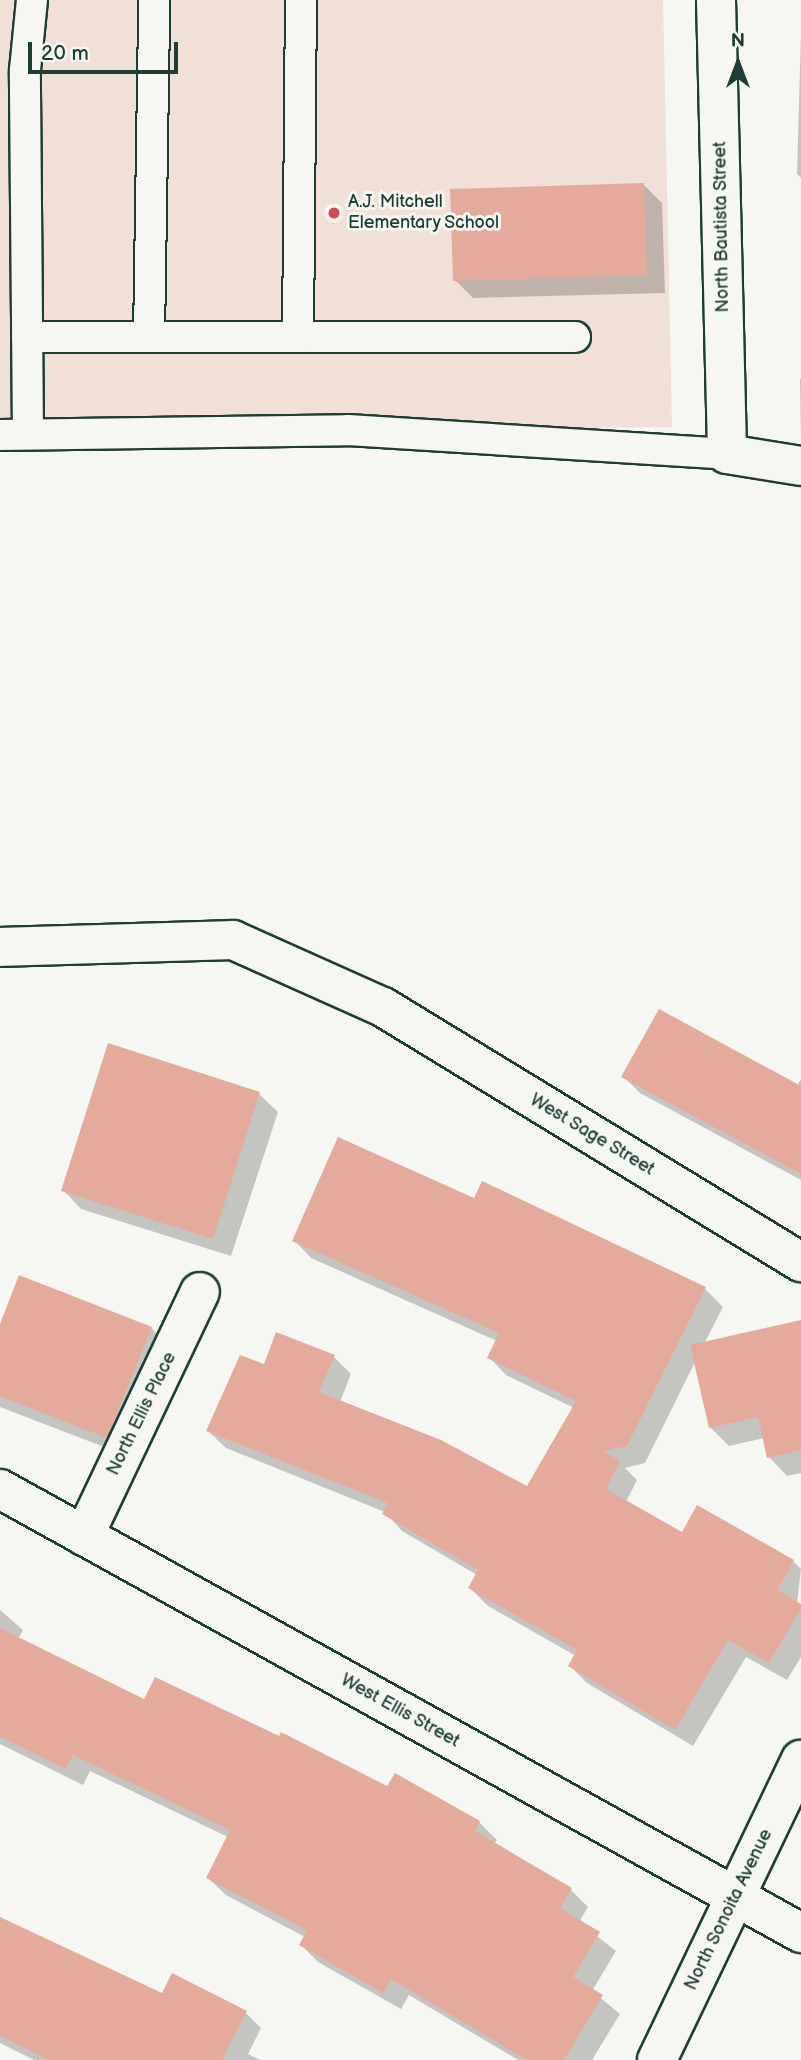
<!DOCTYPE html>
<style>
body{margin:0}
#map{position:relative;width:801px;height:2060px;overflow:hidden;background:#f6f6f2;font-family:"Balsamiq Sans",sans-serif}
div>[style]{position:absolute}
.built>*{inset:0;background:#f1e0d8}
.shadow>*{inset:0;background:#0003}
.building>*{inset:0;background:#e4ab9d}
.roads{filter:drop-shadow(2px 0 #1f3d34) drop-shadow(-2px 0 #1f3d34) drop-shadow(0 2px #1f3d34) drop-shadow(0 -2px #1f3d34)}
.service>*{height:30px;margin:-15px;padding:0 15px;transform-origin:15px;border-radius:15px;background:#f6f6f2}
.minor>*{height:38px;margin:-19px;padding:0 19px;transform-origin:19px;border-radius:19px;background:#f6f6f2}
.dots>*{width:19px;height:19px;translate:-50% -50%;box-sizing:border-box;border:4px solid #f6f6f2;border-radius:50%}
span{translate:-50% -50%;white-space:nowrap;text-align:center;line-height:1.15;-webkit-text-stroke:6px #f6f6f2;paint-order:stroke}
.poi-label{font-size:18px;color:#1f3d34}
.left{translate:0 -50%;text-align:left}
.street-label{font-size:18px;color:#1f3d34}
.north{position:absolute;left:703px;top:28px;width:70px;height:70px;-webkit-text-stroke:5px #f6f6f2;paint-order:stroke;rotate:0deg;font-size:19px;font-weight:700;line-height:28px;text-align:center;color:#1f3d34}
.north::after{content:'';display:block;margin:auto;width:24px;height:32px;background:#1f3d34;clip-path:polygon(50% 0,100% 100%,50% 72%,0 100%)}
.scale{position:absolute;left:28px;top:42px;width:150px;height:32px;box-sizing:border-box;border:4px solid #1f3d34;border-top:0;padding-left:9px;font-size:21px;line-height:24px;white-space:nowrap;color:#1f3d34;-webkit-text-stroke:5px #f6f6f2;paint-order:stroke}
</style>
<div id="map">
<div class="built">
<div style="clip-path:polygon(0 0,663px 0,672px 427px,0 434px)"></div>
</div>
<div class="shadow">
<div style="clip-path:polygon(801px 33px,801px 178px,797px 174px)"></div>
<div style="clip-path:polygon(644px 185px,662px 203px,665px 293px,473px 298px,455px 280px)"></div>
<div style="clip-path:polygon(800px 379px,801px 379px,801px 440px)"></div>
<div style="clip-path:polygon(624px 1077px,797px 1086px,801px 1079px,801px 1180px,640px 1093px)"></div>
<div style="clip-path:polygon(259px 1094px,278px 1112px,231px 1256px,81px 1209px,63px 1190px)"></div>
<div style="clip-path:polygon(475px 1200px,705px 1289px,723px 1307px,704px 1344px,801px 1322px,801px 1473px,787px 1476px,769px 1457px,764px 1438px,729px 1446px,710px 1427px,695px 1362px,645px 1463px,625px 1468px,637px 1480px,626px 1502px,683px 1534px,793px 1561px,801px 1569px,797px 1603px,801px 1606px,801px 1657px,787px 1680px,746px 1657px,693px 1746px,587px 1683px,570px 1666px,576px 1656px,488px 1606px,470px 1588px,477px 1575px,402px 1531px,385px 1512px,226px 1448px,208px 1431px,265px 1367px,334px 1357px,351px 1374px,340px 1402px,527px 1489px,574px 1408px,506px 1375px,489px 1357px,497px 1341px,311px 1258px,294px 1240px)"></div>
<div style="clip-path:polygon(0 1328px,151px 1328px,170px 1347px,125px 1455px,0 1407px)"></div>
<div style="clip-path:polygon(0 1610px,23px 1630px,18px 1639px,145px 1701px,479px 1822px,497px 1840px,494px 1844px,571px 1890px,588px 1907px,579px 1922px,616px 1951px,592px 1991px,620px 2014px,592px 2060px,518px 2060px,409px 1995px,401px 2009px,318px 1962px,301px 1945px,305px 1937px,226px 1895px,208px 1878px,228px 1837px,90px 1771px,83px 1785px,0 1744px)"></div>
<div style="clip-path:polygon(0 1919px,163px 1995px,246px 2013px,261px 2028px,248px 2054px,260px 2060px,34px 2060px,0 2043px)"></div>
</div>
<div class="building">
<div style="clip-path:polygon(644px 183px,647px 275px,453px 281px,450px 189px)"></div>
<div style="clip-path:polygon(659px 1009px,801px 1086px,801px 1174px,621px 1077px)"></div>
<div style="clip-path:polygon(108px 1043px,260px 1092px,213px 1239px,61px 1191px)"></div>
<div style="clip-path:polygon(338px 1137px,474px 1198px,482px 1181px,706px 1287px,627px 1446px,604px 1451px,620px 1461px,606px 1489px,682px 1532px,697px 1505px,794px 1560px,777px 1590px,801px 1604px,801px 1609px,769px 1663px,728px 1640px,675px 1730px,568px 1666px,577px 1650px,468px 1588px,478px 1570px,382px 1514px,388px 1503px,206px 1431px,240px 1355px,264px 1364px,276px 1332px,335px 1355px,319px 1392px,441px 1440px,527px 1486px,576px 1401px,487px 1358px,499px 1333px,292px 1241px)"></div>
<div style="clip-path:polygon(19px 1275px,152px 1327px,107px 1438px,0 1396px,0 1324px)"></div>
<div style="clip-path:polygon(801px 1320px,801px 1450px,767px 1458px,758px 1417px,709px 1428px,690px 1345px)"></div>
<div style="clip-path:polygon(0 1628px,144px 1699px,155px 1677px,279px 1736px,281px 1732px,387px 1786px,395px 1773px,480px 1821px,475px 1831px,572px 1888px,560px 1908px,600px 1932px,573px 1977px,603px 1995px,564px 2060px,527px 2060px,391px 1979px,383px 1993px,299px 1945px,307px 1930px,206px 1878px,230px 1830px,73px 1755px,66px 1769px,0 1737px)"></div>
<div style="clip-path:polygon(0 1917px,162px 1993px,172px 1973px,247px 2011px,222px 2060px,50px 2060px,0 2036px)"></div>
</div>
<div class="roads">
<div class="service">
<div style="left:27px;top:337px;width:548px"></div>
<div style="left:149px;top:337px;width:337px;rotate:-89.1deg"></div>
<div style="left:298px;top:337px;width:337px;rotate:-89.5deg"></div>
<div style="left:28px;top:434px;width:364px;rotate:-90.5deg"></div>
<div style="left:25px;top:70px;width:70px;rotate:-84.3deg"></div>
<div style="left:0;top:435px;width:348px;rotate:-0.8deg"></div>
<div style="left:348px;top:430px;width:380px;rotate:3.6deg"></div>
</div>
<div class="minor">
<div style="left:716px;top:0;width:454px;rotate:88.6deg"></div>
<div style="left:727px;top:454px;width:75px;rotate:9.2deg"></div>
<div style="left:0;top:947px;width:233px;rotate:-1.7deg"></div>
<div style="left:233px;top:940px;width:164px;rotate:24.1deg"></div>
<div style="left:383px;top:1007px;width:490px;rotate:31.4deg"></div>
<div style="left:0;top:1489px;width:916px;rotate:29deg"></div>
<div style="left:84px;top:1536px;width:270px;rotate:-64.6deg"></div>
<div style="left:657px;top:2060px;width:333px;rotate:-64.4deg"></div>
</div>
</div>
<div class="dots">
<div style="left:334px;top:213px;background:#d1495b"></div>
</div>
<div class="poi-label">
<span class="left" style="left:348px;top:213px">A.J. Mitchell<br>Elementary School</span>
</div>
<div class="street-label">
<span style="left:722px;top:227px;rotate:-91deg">North Bautista Street</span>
<span style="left:592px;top:1135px;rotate:31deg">West Sage Street</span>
<span style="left:142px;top:1414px;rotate:-64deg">North Ellis Place</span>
<span style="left:400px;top:1711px;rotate:29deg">West Ellis Street</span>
<span style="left:729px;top:1910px;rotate:-64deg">North Sonoita Avenue</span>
</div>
<div class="north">N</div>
<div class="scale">20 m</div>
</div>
